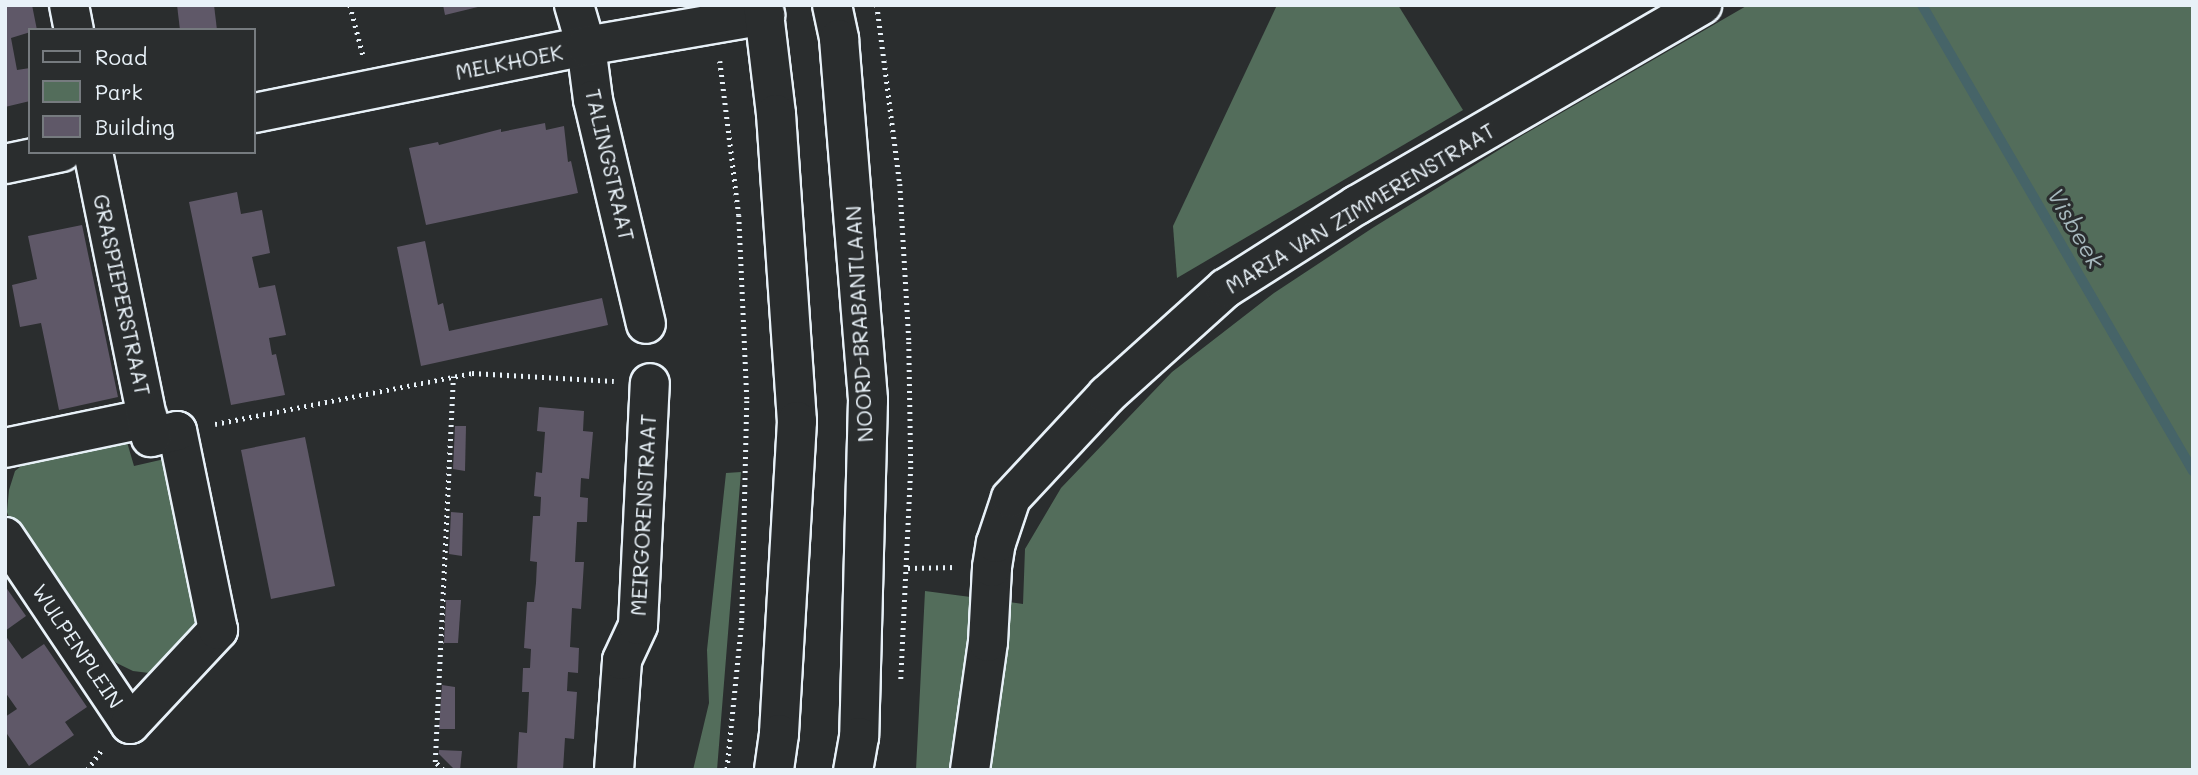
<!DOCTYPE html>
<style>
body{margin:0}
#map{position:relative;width:2198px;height:775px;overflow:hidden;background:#2a2d2e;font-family:Mali,sans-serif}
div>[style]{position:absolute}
.green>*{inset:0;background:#536d5b}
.stream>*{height:10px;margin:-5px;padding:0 5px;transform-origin:5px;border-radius:5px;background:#466468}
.building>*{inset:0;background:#5f5868}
.path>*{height:4.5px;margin-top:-2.25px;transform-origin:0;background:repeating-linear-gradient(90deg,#e8f1f8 0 2px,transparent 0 7px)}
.roads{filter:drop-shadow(2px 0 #e8f1f8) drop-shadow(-2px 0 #e8f1f8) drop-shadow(0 2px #e8f1f8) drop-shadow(0 -2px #e8f1f8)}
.minor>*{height:38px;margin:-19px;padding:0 19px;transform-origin:19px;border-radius:19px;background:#2a2d2e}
.major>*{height:38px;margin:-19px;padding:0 19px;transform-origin:19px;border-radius:19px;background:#2a2d2e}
span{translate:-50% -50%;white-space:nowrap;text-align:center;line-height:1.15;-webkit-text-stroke:6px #2a2d2e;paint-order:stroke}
.street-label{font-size:21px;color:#e8f1f8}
.water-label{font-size:23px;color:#a7b9be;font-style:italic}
.frame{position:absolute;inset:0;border:7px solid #e8f1f8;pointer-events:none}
.legend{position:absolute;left:28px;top:28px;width:228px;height:126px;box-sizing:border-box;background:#2a2d2e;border:2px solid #767b7f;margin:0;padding:9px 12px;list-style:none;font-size:21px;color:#e8f1f8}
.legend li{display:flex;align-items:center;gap:14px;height:35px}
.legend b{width:35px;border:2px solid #767b7f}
</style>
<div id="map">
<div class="green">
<div style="clip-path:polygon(1277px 5px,1398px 5px,1463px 110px,1177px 278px,1173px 226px)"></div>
<div style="clip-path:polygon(1748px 5px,2193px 5px,2193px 770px,916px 770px,925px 591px,1023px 604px,1025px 549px,1061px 488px,1172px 372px,1274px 293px,1374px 227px,1523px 135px)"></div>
<div style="clip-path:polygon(127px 442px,134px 466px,169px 458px,201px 620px,165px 668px,149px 673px,133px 671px,98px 654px,13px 529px,7px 512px,9px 490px,15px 471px,25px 463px)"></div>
<div style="clip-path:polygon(741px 472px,717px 770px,693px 770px,709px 703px,707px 650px,726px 473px)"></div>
</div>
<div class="stream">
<div style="left:1922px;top:5px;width:539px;rotate:59.82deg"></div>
</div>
<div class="building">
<div style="clip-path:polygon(5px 5px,32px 5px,37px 30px,11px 38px,17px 70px,30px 68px,30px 101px,5px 107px)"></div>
<div style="clip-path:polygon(177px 5px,214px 5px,217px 30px,180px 30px)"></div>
<div style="clip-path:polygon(443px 5px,482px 5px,482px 6px,445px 15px)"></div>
<div style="clip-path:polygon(545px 123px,546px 130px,564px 126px,568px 162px,571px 161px,578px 193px,426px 225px,409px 148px,438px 142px,439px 145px,501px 129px,501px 132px)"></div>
<div style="clip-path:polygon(237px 192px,241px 214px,262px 210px,270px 253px,252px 257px,259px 288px,275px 285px,286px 335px,269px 338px,272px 355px,276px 354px,285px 395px,231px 405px,189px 202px)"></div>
<div style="clip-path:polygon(82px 225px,118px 397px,59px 410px,41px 323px,20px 327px,12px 285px,37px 279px,28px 236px)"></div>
<div style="clip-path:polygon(425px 241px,438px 305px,443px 303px,449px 331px,602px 298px,608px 325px,421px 366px,397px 247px)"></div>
<div style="clip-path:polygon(539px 407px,584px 411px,583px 431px,593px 432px,589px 479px,581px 478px,580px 497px,588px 498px,587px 522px,577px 522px,575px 562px,584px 562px,581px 609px,572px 608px,570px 647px,579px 648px,578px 673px,568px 672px,567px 691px,577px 692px,574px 739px,565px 738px,563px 770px,517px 770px,519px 732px,527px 733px,529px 692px,522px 692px,523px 668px,530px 668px,531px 649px,524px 648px,527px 602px,534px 602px,536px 583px,537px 562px,530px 561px,533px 516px,540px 516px,541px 497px,534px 496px,536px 472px,542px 473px,545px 432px,537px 431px)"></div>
<div style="clip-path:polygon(455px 426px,466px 426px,465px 471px,453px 469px)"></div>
<div style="clip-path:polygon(305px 437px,335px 586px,271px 599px,241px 450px)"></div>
<div style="clip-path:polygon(451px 512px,463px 513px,462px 556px,449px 554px)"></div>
<div style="clip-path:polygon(5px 586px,26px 616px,5px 631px)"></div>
<div style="clip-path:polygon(446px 600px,461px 600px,458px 643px,444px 643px)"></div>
<div style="clip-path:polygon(5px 635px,22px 659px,44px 644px,87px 707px,65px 722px,74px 735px,29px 766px,5px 731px,5px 717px,17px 709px,5px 692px)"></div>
<div style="clip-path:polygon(442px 685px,455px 687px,455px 729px,439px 729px)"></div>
<div style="clip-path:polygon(439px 750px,462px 751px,460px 770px,455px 770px,439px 754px)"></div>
</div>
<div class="path">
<div style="left:350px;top:5px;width:52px;rotate:75.4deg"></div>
<div style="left:877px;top:5px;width:180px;rotate:82.7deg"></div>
<div style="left:900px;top:184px;width:158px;rotate:86.7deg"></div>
<div style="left:909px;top:342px;width:125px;rotate:89.1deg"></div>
<div style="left:911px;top:467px;width:214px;rotate:92.7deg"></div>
<div style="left:720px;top:61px;width:155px;rotate:83deg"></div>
<div style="left:739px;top:215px;width:186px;rotate:87.5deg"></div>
<div style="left:747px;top:401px;width:220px;rotate:91.3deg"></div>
<div style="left:742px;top:621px;width:150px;rotate:95.7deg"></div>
<div style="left:215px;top:424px;width:262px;rotate:-11.2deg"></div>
<div style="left:472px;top:373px;width:142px;rotate:3.2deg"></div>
<div style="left:908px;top:568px;width:48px;rotate:-1.2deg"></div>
<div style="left:87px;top:770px;width:27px;rotate:-54deg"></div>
<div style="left:443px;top:770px;width:11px;rotate:-135deg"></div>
<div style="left:435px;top:762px;width:386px;rotate:-87.3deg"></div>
</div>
<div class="roads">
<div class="minor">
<div style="left:69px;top:5px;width:25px;rotate:79deg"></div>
<div style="left:574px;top:5px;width:43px;rotate:73.7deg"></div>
<div style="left:586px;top:46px;width:54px;rotate:82.6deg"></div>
<div style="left:593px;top:100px;width:230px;rotate:76.7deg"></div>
<div style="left:254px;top:113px;width:339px;rotate:-11.4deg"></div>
<div style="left:586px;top:46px;width:182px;rotate:-9.8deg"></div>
<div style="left:5px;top:164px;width:58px;rotate:-11.9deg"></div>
<div style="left:5px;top:448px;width:146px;rotate:-11.8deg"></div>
<div style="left:5px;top:537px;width:225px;rotate:56.2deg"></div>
<div style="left:130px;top:724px;width:129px;rotate:-46.9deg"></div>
<div style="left:218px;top:630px;width:203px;rotate:-101.6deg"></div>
<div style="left:177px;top:431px;width:27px;rotate:167deg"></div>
<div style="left:151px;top:437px;width:291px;rotate:-101.5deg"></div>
<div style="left:614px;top:770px;width:110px;rotate:-85.8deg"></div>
<div style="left:622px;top:660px;width:38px;rotate:-65deg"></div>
<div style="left:638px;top:625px;width:242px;rotate:-87.2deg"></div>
<div style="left:970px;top:770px;width:129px;rotate:-82deg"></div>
<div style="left:988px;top:642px;width:75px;rotate:-86.9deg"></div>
<div style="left:992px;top:567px;width:24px;rotate:-81deg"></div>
<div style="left:996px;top:543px;width:47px;rotate:-71.6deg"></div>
<div style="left:1011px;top:498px;width:141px;rotate:-47deg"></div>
<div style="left:1107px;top:395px;width:160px;rotate:-42deg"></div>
<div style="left:1226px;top:288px;width:155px;rotate:-32.4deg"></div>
<div style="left:1357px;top:205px;width:399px;rotate:-30.1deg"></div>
</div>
<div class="major">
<div style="left:763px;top:5px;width:110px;rotate:83.2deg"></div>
<div style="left:776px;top:114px;width:308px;rotate:86.1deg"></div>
<div style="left:797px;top:421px;width:314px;rotate:93.3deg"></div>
<div style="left:779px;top:734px;width:36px;rotate:98deg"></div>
<div style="left:832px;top:5px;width:35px;rotate:78deg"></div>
<div style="left:839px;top:39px;width:362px;rotate:85.4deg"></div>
<div style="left:868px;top:400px;width:337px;rotate:91.5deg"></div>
<div style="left:859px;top:737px;width:34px;rotate:100deg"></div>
</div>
</div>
<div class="street-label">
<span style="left:509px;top:62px;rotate:-11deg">MELKHOEK</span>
<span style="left:610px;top:165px;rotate:77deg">TALINGSTRAAT</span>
<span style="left:1360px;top:208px;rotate:-31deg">MARIA VAN ZIMMERENSTRAAT</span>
<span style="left:122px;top:295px;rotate:78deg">GRASPIEPERSTRAAT</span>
<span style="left:859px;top:324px;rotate:-93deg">NOORD-BRABANTLAAN</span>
<span style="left:643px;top:515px;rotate:-87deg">MEIRGORENSTRAAT</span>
<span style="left:78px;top:646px;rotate:56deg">WULPENPLEIN</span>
</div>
<div class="water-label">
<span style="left:2076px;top:228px;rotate:60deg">Visbeek</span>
</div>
<div class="frame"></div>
<ul class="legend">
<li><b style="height:9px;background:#2a2d2e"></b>Road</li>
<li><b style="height:19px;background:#536d5b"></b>Park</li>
<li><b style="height:19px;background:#5f5868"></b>Building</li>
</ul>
</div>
